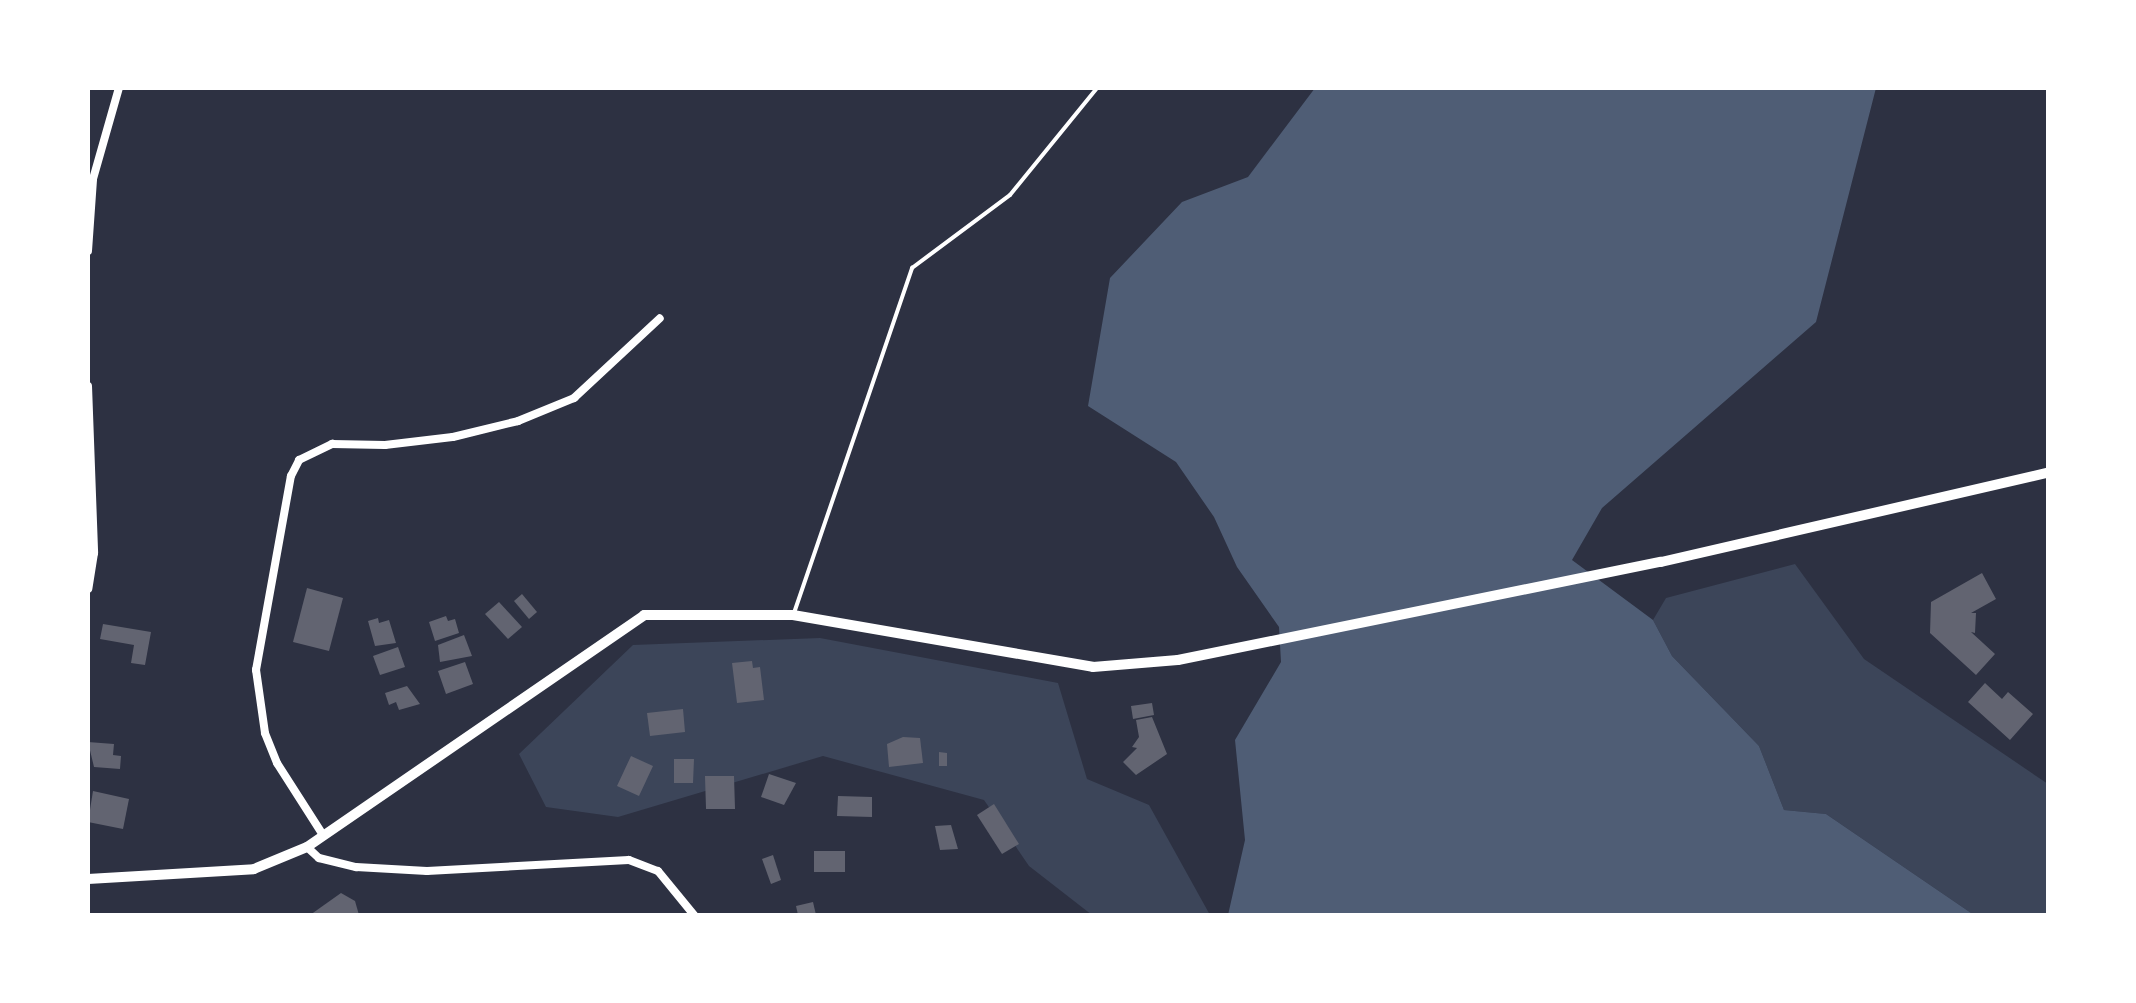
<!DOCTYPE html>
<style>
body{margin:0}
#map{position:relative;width:2136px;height:1003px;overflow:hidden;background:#2d3142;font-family:"Varela Round",sans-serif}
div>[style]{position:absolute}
.green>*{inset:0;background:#3c4559}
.water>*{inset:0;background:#4f5d75}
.building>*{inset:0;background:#626471}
.service>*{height:4px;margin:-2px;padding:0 2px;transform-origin:2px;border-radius:2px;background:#fff}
.minor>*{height:8px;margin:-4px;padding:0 4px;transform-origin:4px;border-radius:4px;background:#fff}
.tertiary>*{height:10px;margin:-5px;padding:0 5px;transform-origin:5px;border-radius:5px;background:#fff}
span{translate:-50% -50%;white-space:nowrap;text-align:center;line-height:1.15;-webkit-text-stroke:6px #fff;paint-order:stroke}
.frame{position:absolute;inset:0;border:90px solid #fff;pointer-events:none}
</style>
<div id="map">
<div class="green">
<div style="clip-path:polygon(1795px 564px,1864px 659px,2048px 784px,2048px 915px,1974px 915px,1826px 814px,1784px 810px,1759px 746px,1672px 656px,1653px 620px,1666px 598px)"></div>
<div style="clip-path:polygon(820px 638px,1058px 683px,1087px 779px,1149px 805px,1210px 915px,1092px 915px,1029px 866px,984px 800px,823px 756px,618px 817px,546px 807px,519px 754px,633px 645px)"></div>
</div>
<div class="water">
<div style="clip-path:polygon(1315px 88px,1876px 88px,1816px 322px,1602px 508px,1572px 560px,1653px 620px,1672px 656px,1759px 746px,1784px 810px,1826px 814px,1974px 915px,1228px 915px,1245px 840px,1235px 740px,1281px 662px,1279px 627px,1237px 567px,1214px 517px,1176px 462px,1088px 406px,1110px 278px,1182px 202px,1248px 177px)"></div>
</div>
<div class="building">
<div style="clip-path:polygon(1982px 573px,1996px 599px,1971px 613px,1976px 613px,1975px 633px,1971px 632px,1995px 654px,1976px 675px,1930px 633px,1931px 602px)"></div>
<div style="clip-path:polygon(307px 588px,343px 598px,329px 651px,293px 642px)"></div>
<div style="clip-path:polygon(522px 594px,537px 612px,529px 619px,514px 601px)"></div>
<div style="clip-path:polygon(499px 602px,522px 627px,508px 639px,485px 614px)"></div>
<div style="clip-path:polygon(446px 616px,448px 621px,455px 619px,459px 633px,435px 641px,429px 622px)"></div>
<div style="clip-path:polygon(378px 618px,379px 623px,389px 620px,396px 643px,375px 646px,368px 621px)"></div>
<div style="clip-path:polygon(103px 624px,151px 632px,145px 665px,131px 663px,134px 645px,100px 639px)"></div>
<div style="clip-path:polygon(464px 635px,472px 656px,440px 662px,438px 645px)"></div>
<div style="clip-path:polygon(398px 647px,405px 667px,380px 675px,373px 656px)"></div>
<div style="clip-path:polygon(752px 661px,753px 668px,760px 667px,764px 700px,737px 703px,732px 663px)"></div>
<div style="clip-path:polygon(465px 662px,473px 684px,446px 694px,438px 671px)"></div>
<div style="clip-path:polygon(1985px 683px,2002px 699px,2008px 692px,2033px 714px,2010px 740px,1968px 702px)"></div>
<div style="clip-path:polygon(407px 686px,420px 704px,399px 710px,396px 702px,389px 705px,385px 693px)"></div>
<div style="clip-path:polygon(1152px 703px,1154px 715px,1133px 719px,1131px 706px)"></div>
<div style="clip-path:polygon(683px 709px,685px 732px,650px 736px,647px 713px)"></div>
<div style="clip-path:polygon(1152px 717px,1167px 754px,1136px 775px,1123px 762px,1137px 748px,1132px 747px,1139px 737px,1136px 720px)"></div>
<div style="clip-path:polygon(903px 737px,920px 738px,923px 763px,889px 767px,887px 744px)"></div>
<div style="clip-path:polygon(88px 742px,114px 744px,113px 755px,121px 756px,120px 769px,94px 767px)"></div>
<div style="clip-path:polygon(939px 752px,947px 753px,947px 766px,939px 766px)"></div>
<div style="clip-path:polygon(631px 756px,653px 766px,639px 796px,617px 786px)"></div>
<div style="clip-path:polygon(674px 759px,694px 759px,693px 783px,674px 783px)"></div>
<div style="clip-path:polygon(769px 774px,796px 783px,784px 805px,761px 797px)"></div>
<div style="clip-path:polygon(705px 776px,734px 776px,735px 809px,706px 809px)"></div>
<div style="clip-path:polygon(93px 791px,129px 799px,123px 829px,88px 822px)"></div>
<div style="clip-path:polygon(838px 796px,872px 797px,872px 817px,837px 816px)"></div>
<div style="clip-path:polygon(994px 804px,1019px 844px,1002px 854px,977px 815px)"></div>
<div style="clip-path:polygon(951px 825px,958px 849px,940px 850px,935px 826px)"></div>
<div style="clip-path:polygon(814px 851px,845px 851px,845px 872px,814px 872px)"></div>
<div style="clip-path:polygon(773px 855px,781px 880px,771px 884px,762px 859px)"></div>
<div style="clip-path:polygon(341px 893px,355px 901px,359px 915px,310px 915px)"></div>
<div style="clip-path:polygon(813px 902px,816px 915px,798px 915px,796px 906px)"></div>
</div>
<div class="service">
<div style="left:794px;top:613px;width:365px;rotate:-71.1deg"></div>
<div style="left:912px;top:268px;width:122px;rotate:-36.7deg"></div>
<div style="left:1010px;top:195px;width:138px;rotate:-50.9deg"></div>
</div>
<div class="minor">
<div style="left:88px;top:251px;width:72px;rotate:-86deg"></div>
<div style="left:93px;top:179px;width:95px;rotate:-74.1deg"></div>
<div style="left:88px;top:386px;width:167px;rotate:87.9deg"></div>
<div style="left:94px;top:553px;width:36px;rotate:99deg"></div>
<div style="left:323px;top:835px;width:85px;rotate:-122.6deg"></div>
<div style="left:277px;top:763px;width:32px;rotate:-112deg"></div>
<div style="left:265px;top:733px;width:64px;rotate:-98.1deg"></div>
<div style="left:256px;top:670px;width:197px;rotate:-79.8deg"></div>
<div style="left:291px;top:476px;width:18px;rotate:-63deg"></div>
<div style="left:299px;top:460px;width:37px;rotate:-26deg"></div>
<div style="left:332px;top:444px;width:53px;rotate:1.1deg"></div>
<div style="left:385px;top:445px;width:68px;rotate:-6.7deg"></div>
<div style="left:453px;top:437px;width:67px;rotate:-13.8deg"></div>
<div style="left:518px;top:421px;width:61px;rotate:-22.3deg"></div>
<div style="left:574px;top:398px;width:117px;rotate:-42.9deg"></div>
<div style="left:307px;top:847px;width:16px;rotate:43deg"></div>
<div style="left:319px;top:858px;width:38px;rotate:14deg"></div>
<div style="left:356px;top:867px;width:71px;rotate:3.2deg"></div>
<div style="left:427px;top:871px;width:202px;rotate:-3.1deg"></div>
<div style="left:629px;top:860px;width:31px;rotate:21deg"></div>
<div style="left:658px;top:871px;width:57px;rotate:50.7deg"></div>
</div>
<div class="tertiary">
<div style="left:88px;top:879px;width:166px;rotate:-3.4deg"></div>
<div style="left:254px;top:869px;width:57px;rotate:-22.5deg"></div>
<div style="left:307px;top:847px;width:409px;rotate:-34.5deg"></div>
<div style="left:644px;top:615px;width:149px"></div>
<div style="left:793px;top:615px;width:304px;rotate:9.8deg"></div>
<div style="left:1093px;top:667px;width:85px;rotate:-4.7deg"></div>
<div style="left:1178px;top:660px;width:493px;rotate:-11.5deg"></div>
<div style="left:1661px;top:562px;width:397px;rotate:-13deg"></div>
</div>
<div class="frame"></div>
</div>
